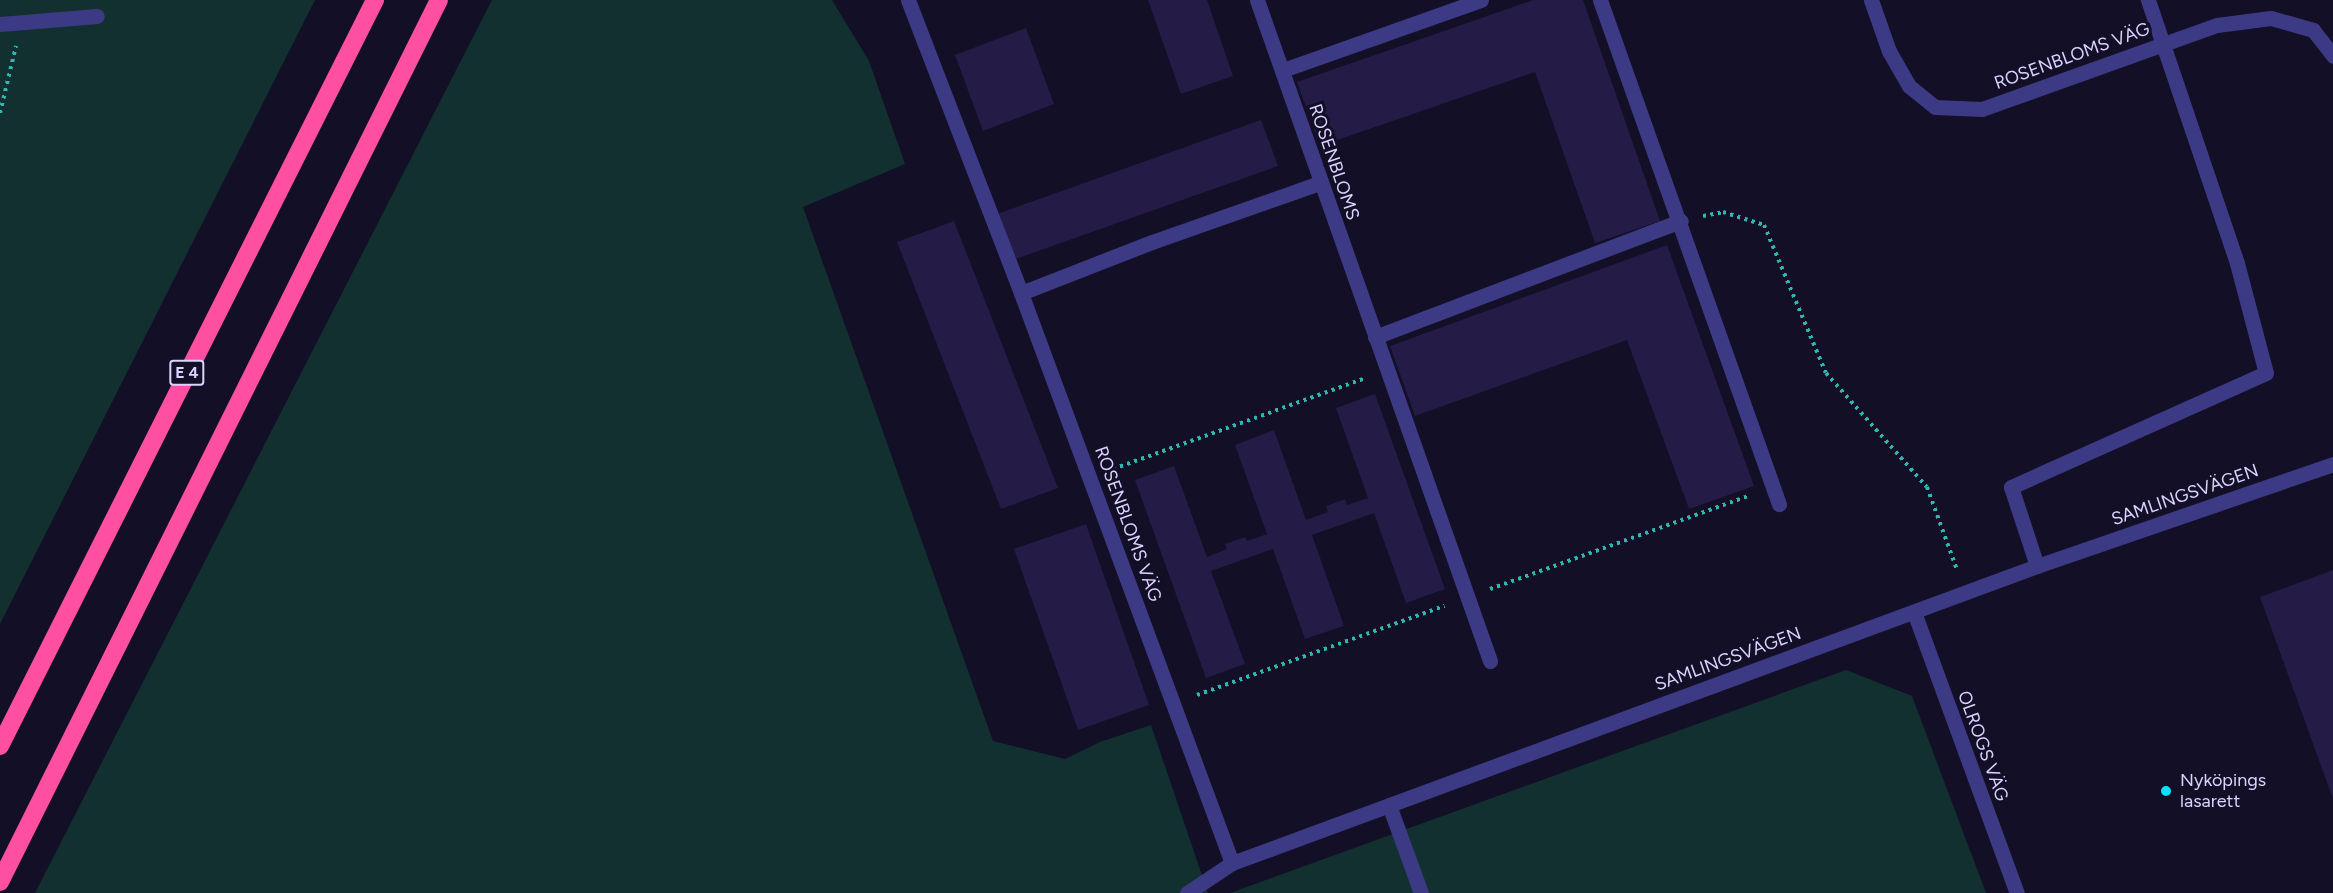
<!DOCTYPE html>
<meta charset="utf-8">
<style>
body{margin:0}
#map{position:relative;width:2333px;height:893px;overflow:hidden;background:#130f26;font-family:Figtree,sans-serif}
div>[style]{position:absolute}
.green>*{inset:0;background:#12302f}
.building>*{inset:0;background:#241b47}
.path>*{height:4px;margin-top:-2px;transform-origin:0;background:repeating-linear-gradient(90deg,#2fb8b0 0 3px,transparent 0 7.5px)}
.minor>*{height:15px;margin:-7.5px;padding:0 7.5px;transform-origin:7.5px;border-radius:7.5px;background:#3d3a85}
.highway>*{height:18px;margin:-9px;padding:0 9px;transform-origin:9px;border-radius:9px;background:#ff4fa3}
.dots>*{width:16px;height:16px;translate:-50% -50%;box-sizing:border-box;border:3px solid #130f26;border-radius:50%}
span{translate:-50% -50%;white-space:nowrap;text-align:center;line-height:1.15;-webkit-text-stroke:6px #130f26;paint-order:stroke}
.shield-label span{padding:2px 4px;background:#130f26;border:2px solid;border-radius:4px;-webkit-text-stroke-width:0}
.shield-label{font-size:16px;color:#d9d4ff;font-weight:700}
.street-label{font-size:18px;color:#d9d4ff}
.poi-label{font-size:18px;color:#d9d4ff}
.left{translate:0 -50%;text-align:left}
</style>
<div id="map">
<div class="green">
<div style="clip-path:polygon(0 0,315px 0,0 624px)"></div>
<div style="clip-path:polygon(492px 0,832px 0,869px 61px,905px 164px,803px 207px,993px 741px,1065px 759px,1100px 742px,1151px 725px,1208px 893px,35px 893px)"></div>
<div style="clip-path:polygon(1846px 670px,1912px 696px,1986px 893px,1230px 893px)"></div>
</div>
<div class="building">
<div style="clip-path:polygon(1148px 0,1207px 0,1233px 76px,1181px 94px)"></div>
<div style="clip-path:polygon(1533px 0,1583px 0,1660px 221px,1595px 243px,1535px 72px,1320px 146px,1297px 82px)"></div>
<div style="clip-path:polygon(1026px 28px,1054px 104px,983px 131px,955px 55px)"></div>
<div style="clip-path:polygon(1261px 120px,1278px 166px,1013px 260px,997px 214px)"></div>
<div style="clip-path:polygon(954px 221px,1058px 488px,1001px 509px,897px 242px)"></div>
<div style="clip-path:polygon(1667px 245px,1754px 486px,1689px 509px,1627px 340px,1415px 416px,1390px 346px)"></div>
<div style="clip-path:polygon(1375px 394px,1445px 589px,1406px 603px,1374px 513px,1312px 535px,1344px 626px,1305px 639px,1273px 549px,1211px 571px,1245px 664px,1206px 678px,1135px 480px,1174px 466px,1207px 557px,1227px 549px,1225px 544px,1245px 537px,1247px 541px,1267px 534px,1235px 445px,1274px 430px,1306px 520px,1328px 512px,1326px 506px,1345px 499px,1347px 505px,1368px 498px,1336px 408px)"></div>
<div style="clip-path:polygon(1086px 524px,1149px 705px,1078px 730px,1014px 549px)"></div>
<div style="clip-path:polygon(2333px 570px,2333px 799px,2260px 597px)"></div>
</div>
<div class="path">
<div style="left:0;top:113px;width:69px;rotate:-76.6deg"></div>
<div style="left:1703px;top:216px;width:20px;rotate:-11deg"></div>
<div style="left:1723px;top:212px;width:43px;rotate:17.6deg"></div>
<div style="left:1764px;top:225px;width:160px;rotate:67.3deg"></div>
<div style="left:1826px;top:373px;width:152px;rotate:48.5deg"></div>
<div style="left:1927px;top:487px;width:88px;rotate:70.1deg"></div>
<div style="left:1113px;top:469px;width:269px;rotate:-19.8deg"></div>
<div style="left:1490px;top:589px;width:277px;rotate:-19.8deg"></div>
<div style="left:1197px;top:695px;width:263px;rotate:-19.8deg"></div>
</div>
<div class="minor">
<div style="left:908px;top:0;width:314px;rotate:68.9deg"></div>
<div style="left:1021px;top:293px;width:608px;rotate:69.69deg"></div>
<div style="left:1232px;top:863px;width:858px;rotate:-20.25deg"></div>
<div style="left:2037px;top:566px;width:313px;rotate:-19deg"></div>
<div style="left:1257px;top:0;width:701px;rotate:70.58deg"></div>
<div style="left:1600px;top:0;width:535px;rotate:70.45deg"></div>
<div style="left:1871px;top:0;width:54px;rotate:70.6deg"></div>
<div style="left:1889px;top:51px;width:40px;rotate:60.3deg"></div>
<div style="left:1909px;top:86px;width:33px;rotate:39deg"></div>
<div style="left:1935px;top:107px;width:47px;rotate:2.4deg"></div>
<div style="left:1982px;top:109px;width:250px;rotate:-19.7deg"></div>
<div style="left:2217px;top:25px;width:54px;rotate:-7.4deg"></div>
<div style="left:2271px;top:18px;width:44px;rotate:15.9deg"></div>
<div style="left:2313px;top:30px;width:33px;rotate:52deg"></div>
<div style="left:0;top:24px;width:97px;rotate:-4.7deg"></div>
<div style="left:1283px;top:70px;width:210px;rotate:-19.5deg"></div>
<div style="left:1021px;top:293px;width:141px;rotate:-21.3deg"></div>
<div style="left:1152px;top:242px;width:178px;rotate:-19.4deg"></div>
<div style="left:1375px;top:337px;width:327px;rotate:-20.8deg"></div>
<div style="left:2037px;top:566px;width:83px;rotate:-108.2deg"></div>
<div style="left:2011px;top:487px;width:279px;rotate:-24.1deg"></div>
<div style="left:2266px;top:373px;width:114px;rotate:-104.8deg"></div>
<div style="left:2237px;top:263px;width:278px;rotate:-108.7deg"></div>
<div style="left:1914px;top:612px;width:299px;rotate:69.9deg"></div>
<div style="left:1389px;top:805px;width:94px;rotate:70deg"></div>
<div style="left:1187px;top:893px;width:54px;rotate:-33.7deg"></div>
</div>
<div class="highway">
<div style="left:0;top:746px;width:835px;rotate:-63.31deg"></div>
<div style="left:0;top:882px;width:985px;rotate:-63.54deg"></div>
</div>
<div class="dots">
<div style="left:2166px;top:791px;background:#00e5ff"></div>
</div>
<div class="shield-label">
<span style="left:187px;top:373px">E 4</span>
</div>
<div class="street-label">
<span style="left:2072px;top:56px;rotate:-20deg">ROSENBLOMS VÄG</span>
<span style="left:1334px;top:162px;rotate:71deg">ROSENBLOMS</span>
<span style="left:2185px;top:495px;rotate:-19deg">SAMLINGSVÄGEN</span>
<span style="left:1128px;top:524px;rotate:70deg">ROSENBLOMS VÄG</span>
<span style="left:1728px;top:659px;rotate:-20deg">SAMLINGSVÄGEN</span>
<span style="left:1983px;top:746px;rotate:70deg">OLROGS VÄG</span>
</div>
<div class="poi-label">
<span class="left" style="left:2180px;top:791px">Nyköpings<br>lasarett</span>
</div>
</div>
